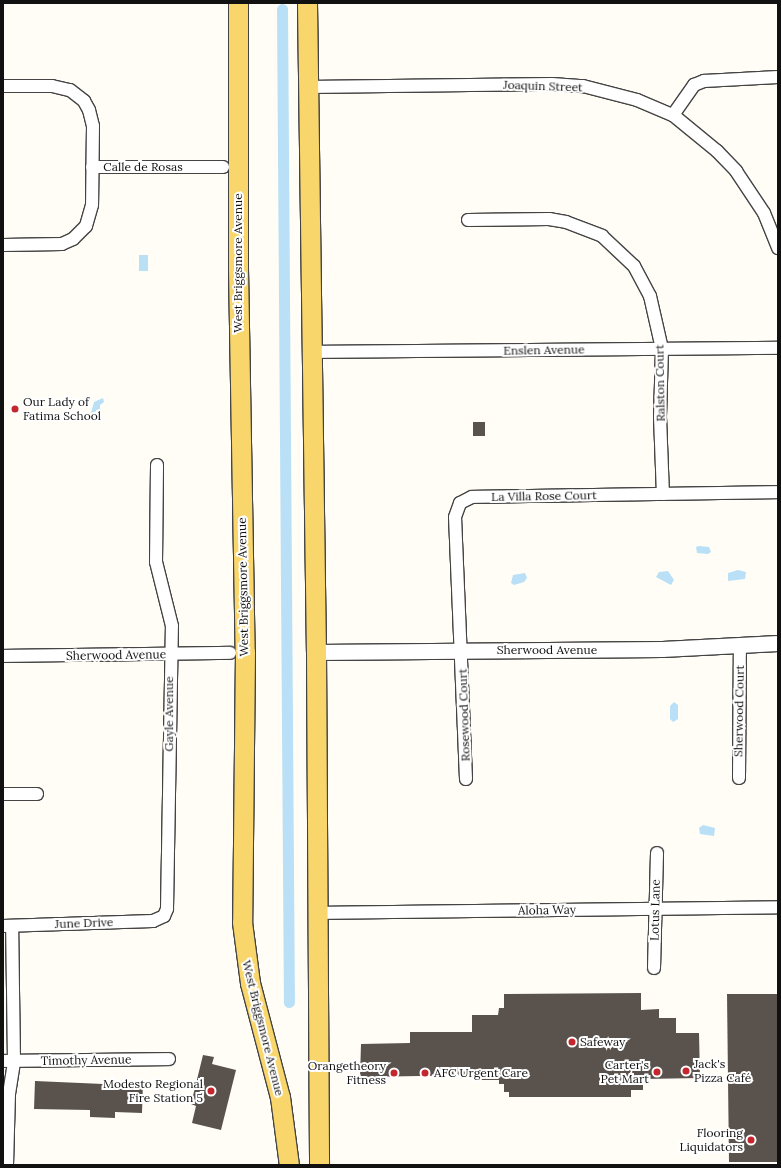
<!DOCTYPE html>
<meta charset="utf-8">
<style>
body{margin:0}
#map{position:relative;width:781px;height:1168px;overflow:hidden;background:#fffdf5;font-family:Lora,serif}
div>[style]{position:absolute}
.water>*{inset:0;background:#b9e0f7}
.canal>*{height:11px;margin:-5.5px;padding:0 5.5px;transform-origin:5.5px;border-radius:5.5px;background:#b9e0f7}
.building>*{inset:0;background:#5a524d}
.roads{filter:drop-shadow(1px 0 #444) drop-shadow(-1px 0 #444) drop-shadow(0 1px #444) drop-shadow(0 -1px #444)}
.minor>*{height:12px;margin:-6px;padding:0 6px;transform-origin:6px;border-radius:6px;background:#fff}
.tertiary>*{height:15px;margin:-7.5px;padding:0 7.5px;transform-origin:7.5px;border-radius:7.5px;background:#fff}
.primary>*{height:19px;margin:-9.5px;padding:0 9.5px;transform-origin:9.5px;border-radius:9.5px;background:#f9d66b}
.dots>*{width:11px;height:11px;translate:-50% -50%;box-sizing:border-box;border:2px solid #fff;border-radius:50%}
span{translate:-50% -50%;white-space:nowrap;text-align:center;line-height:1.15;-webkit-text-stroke:4px #fff;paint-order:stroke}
.street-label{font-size:12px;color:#111}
.poi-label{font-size:12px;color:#111}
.left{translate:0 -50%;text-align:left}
.right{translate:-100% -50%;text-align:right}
.frame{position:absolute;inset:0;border:4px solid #111;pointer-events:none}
</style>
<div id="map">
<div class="water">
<div style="clip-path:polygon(139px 255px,148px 255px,148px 271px,139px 271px)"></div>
<div style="clip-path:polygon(103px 398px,104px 402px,100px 405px,100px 410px,91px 413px,94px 402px)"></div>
<div style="clip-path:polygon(699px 546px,709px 547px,711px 552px,708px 554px,697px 553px,696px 547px)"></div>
<div style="clip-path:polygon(738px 570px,746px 572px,745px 579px,728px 581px,728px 573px)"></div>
<div style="clip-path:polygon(668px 571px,674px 580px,671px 585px,656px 577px,659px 572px)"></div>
<div style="clip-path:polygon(525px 573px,527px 578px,524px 582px,514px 585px,511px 583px,513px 575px)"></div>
<div style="clip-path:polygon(674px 702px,678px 705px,678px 719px,673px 722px,670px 719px,670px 706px)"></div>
<div style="clip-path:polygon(703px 825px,715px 828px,714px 836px,700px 834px,699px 828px)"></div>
</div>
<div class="canal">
<div style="left:282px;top:9px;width:993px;rotate:89.6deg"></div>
</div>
<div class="building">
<div style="clip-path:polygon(473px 422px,485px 422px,485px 436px,473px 436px)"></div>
<div style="clip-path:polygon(641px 993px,641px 1010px,659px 1009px,659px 1018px,676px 1018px,676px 1033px,699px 1033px,700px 1078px,643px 1079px,643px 1090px,631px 1090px,631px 1097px,509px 1097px,509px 1092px,504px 1092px,504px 1084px,499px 1084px,499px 1080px,478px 1080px,478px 1075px,360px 1077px,361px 1044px,410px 1043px,410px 1032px,472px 1032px,472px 1015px,498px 1015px,499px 1008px,504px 1008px,504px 994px)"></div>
<div style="clip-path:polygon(727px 994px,778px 994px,778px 1162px,729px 1162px)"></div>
<div style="clip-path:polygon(203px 1055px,214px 1057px,212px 1064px,236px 1070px,221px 1130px,192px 1123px,196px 1106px,191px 1104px)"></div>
<div style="clip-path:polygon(35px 1081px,103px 1084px,143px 1082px,142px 1113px,115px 1112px,115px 1118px,90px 1117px,90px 1110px,34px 1109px)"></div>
</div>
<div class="roads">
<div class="minor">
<div style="left:3px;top:86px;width:49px"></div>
<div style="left:52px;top:86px;width:18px;rotate:13deg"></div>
<div style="left:70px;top:90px;width:18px;rotate:38deg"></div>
<div style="left:84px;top:101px;width:10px;rotate:61deg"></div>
<div style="left:89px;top:110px;width:16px;rotate:76deg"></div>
<div style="left:93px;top:126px;width:79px;rotate:90.7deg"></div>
<div style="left:92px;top:205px;width:22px;rotate:106deg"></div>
<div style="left:86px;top:226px;width:18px;rotate:135deg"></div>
<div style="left:73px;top:239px;width:12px;rotate:156deg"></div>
<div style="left:62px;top:244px;width:59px;rotate:179deg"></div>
<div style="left:307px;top:87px;width:245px;rotate:-0.7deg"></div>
<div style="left:552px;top:84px;width:31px;rotate:4deg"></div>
<div style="left:583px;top:86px;width:56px;rotate:14.5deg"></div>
<div style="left:637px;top:100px;width:39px;rotate:23deg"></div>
<div style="left:673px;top:115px;width:57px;rotate:39.3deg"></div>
<div style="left:717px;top:151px;width:28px;rotate:46deg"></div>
<div style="left:736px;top:171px;width:50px;rotate:56.3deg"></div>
<div style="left:764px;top:213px;width:38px;rotate:68deg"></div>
<div style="left:673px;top:115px;width:37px;rotate:-55deg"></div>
<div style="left:694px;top:85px;width:11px;rotate:-22deg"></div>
<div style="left:704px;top:81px;width:74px;rotate:-3.1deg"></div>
<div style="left:92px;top:167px;width:131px"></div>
<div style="left:468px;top:220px;width:81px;rotate:-0.7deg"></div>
<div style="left:549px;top:219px;width:17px;rotate:10deg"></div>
<div style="left:566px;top:222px;width:39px;rotate:21deg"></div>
<div style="left:602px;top:236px;width:44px;rotate:43.2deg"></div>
<div style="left:634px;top:266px;width:34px;rotate:62deg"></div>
<div style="left:650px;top:296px;width:54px;rotate:77.2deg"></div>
<div style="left:662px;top:349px;width:68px;rotate:91.7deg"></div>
<div style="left:660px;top:417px;width:77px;rotate:87.8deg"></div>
<div style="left:310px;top:352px;width:468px;rotate:-0.5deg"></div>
<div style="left:3px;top:656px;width:227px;rotate:-0.8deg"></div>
<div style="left:739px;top:778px;width:134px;rotate:-89.6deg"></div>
<div style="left:466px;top:779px;width:262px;rotate:-92.4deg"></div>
<div style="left:455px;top:517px;width:15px;rotate:-70deg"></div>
<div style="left:460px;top:503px;width:13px;rotate:-27deg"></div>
<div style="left:472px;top:497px;width:306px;rotate:-0.9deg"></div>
<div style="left:3px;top:794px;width:34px"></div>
<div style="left:316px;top:913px;width:462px;rotate:-0.7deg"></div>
<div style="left:3px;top:926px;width:150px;rotate:-1.9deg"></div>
<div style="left:153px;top:921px;width:12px;rotate:-24deg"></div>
<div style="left:164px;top:916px;width:8px;rotate:-67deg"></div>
<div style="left:167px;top:909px;width:283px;rotate:-89deg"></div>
<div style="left:172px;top:626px;width:66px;rotate:-104deg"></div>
<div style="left:156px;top:562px;width:97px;rotate:-89.4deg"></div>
<div style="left:654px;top:968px;width:115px;rotate:-88.5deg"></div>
<div style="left:3px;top:1061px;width:166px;rotate:-0.7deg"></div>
<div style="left:7px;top:1165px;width:71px;rotate:-88.4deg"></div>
<div style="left:9px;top:1094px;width:33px;rotate:-81deg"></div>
<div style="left:14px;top:1061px;width:135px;rotate:-90.8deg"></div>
</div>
<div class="tertiary">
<div style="left:316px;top:652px;width:346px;rotate:-0.5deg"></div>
<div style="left:662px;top:649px;width:116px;rotate:-3deg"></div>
</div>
<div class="primary">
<div style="left:238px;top:3px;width:266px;rotate:90deg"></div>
<div style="left:238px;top:269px;width:383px;rotate:89deg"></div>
<div style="left:245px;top:652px;width:270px;rotate:90.6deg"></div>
<div style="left:242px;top:922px;width:62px;rotate:82.5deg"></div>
<div style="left:250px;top:983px;width:118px;rotate:75.3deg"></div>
<div style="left:280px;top:1097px;width:69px;rotate:82.5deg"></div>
<div style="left:307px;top:3px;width:649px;rotate:89.21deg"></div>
<div style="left:316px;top:652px;width:513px;rotate:89.66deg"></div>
</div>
</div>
<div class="dots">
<div style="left:15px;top:409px;background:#c4262e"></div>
<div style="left:572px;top:1042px;background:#c4262e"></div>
<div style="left:686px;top:1071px;background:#c4262e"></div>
<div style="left:657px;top:1072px;background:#c4262e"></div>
<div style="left:394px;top:1073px;background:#c4262e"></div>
<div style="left:425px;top:1073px;background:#c4262e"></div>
<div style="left:211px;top:1091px;background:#c4262e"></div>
<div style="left:751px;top:1140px;background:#c4262e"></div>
</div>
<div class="street-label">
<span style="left:543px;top:86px;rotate:2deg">Joaquin Street</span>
<span style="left:143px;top:167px">Calle de Rosas</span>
<span style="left:238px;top:263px;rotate:-90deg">West Briggsmore Avenue</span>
<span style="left:544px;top:350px;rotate:-1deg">Enslen Avenue</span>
<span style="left:660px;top:383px;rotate:-91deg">Ralston Court</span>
<span style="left:544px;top:496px;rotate:-1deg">La Villa Rose Court</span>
<span style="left:243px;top:587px;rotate:-91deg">West Briggsmore Avenue</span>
<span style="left:547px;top:650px">Sherwood Avenue</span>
<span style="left:116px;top:655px;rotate:-1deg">Sherwood Avenue</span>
<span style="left:739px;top:711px;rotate:-89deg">Sherwood Court</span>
<span style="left:169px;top:714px;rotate:-90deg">Gayle Avenue</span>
<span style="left:464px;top:715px;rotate:-92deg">Rosewood Court</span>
<span style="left:547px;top:910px;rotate:-1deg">Aloha Way</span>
<span style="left:655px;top:910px;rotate:-89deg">Lotus Lane</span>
<span style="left:84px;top:923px;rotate:-2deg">June Drive</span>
<span style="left:263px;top:1028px;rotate:76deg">West Briggsmore Avenue</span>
<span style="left:86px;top:1060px;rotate:-1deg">Timothy Avenue</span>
</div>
<div class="poi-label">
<span class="left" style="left:23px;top:409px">Our Lady of<br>Fatima School</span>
<span class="left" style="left:580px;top:1042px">Safeway</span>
<span class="left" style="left:694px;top:1071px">Jack's<br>Pizza Café</span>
<span class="right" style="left:649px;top:1072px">Carter's<br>Pet Mart</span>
<span class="right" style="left:386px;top:1073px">Orangetheory<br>Fitness</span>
<span class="left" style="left:434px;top:1073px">AFC Urgent Care</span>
<span class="right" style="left:203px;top:1091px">Modesto Regional<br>Fire Station 5</span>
<span class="right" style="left:743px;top:1140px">Flooring<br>Liquidators</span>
</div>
<div class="frame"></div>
</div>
